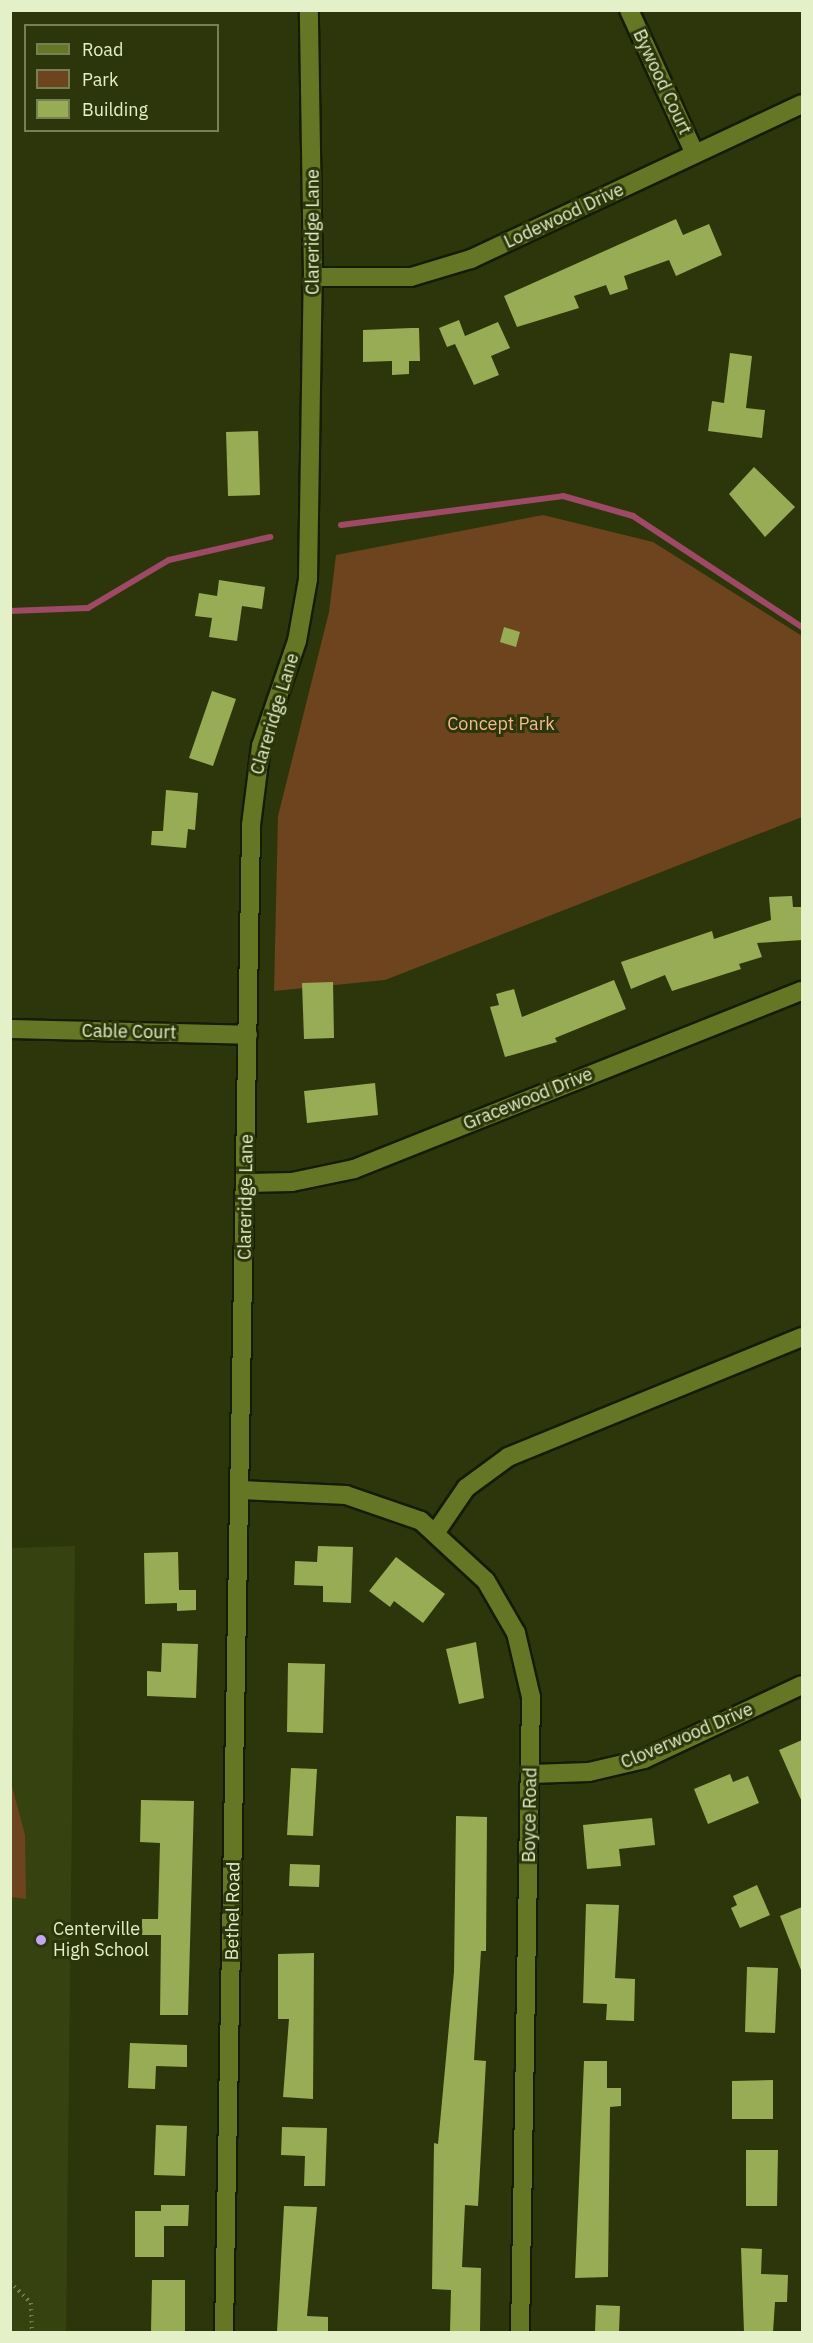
<!DOCTYPE html>
<style>
body{margin:0}
#map{position:relative;width:813px;height:2343px;overflow:hidden;background:#2d360a;font-family:"IBM Plex Sans",sans-serif}
div>[style]{position:absolute}
.built>*{inset:0;background:#374211}
.green>*{inset:0;background:#6d441d}
.stream>*{height:6px;margin:-3px;padding:0 3px;transform-origin:3px;border-radius:3px;background:#9e4965}
.building>*{inset:0;background:#97ac55}
.path>*{height:4px;margin-top:-2px;transform-origin:0;background:repeating-linear-gradient(90deg,#747e53 0 1.5px,transparent 0 6px)}
.roads{filter:drop-shadow(2px 0 #161c04) drop-shadow(-2px 0 #161c04) drop-shadow(0 2px #161c04) drop-shadow(0 -2px #161c04)}
.minor>*{height:18px;margin:-9px;padding:0 9px;transform-origin:9px;border-radius:9px;background:#657724}
.dots>*{width:16px;height:16px;translate:-50% -50%;box-sizing:border-box;border:3px solid #2d360a;border-radius:50%}
span{translate:-50% -50%;white-space:nowrap;text-align:center;line-height:1.15;-webkit-text-stroke:6px #2d360a;paint-order:stroke}
.street-label{font-size:18px;color:#e4f0c8}
.park-label{font-size:18px;color:#f3bb8d}
.poi-label{font-size:18px;color:#e4f0c8}
.left{translate:0 -50%;text-align:left}
.frame{position:absolute;inset:0;border:12px solid #e4f0c8;pointer-events:none}
.legend{position:absolute;left:24px;top:24px;width:195px;height:108px;box-sizing:border-box;background:#2d360a;border:2px solid #768056;margin:0;padding:8px 10px;list-style:none;font-size:18px;color:#e4f0c8}
.legend li{display:flex;align-items:center;gap:12px;height:30px}
.legend b{width:30px;border:2px solid #768056}
</style>
<div id="map">
<div class="built">
<div style="clip-path:polygon(75px 1546px,66px 2332px,11px 2332px,10px 1548px)"></div>
</div>
<div class="green">
<div style="clip-path:polygon(543px 515px,653px 542px,802px 636px,802px 817px,385px 980px,274px 991px,278px 816px,329px 612px,336px 555px)"></div>
<div style="clip-path:polygon(10px 1779px,25px 1835px,26px 1899px,11px 1897px)"></div>
</div>
<div class="stream">
<div style="left:341px;top:525px;width:224px;rotate:-7.4deg"></div>
<div style="left:563px;top:496px;width:73px;rotate:15.9deg"></div>
<div style="left:633px;top:516px;width:202px;rotate:33.3deg"></div>
<div style="left:10px;top:611px;width:78px;rotate:-2.2deg"></div>
<div style="left:88px;top:608px;width:94px;rotate:-30.7deg"></div>
<div style="left:169px;top:560px;width:104px;rotate:-12.8deg"></div>
</div>
<div class="building">
<div style="clip-path:polygon(676px 219px,683px 235px,709px 224px,722px 255px,676px 276px,669px 260px,624px 276px,628px 289px,610px 295px,606px 285px,574px 296px,579px 308px,517px 327px,504px 296px)"></div>
<div style="clip-path:polygon(459px 320px,465px 336px,498px 322px,510px 348px,491px 356px,499px 375px,474px 385px,455px 344px,447px 347px,439px 328px)"></div>
<div style="clip-path:polygon(411px 328px,419px 328px,420px 361px,409px 361px,409px 374px,392px 375px,392px 361px,363px 362px,363px 330px)"></div>
<div style="clip-path:polygon(730px 353px,752px 356px,746px 408px,765px 410px,762px 438px,708px 431px,712px 401px,724px 403px)"></div>
<div style="clip-path:polygon(258px 431px,260px 495px,228px 496px,226px 432px)"></div>
<div style="clip-path:polygon(754px 467px,795px 507px,765px 537px,729px 494px)"></div>
<div style="clip-path:polygon(219px 580px,265px 587px,262px 609px,242px 606px,237px 641px,209px 637px,212px 618px,195px 616px,199px 593px,217px 596px)"></div>
<div style="clip-path:polygon(504px 627px,520px 632px,516px 647px,500px 642px)"></div>
<div style="clip-path:polygon(212px 691px,236px 699px,213px 766px,189px 758px)"></div>
<div style="clip-path:polygon(166px 790px,198px 793px,195px 830px,188px 829px,186px 848px,151px 845px,152px 831px,163px 831px)"></div>
<div style="clip-path:polygon(792px 896px,793px 907px,802px 907px,802px 940px,757px 943px,762px 957px,739px 964px,741px 969px,672px 991px,665px 975px,631px 989px,621px 962px,712px 931px,714px 939px,771px 920px,769px 897px)"></div>
<div style="clip-path:polygon(614px 980px,626px 1009px,555px 1038px,557px 1042px,505px 1057px,490px 1007px,499px 1005px,496px 994px,514px 989px,522px 1017px)"></div>
<div style="clip-path:polygon(333px 982px,334px 1038px,304px 1039px,302px 983px)"></div>
<div style="clip-path:polygon(375px 1083px,378px 1115px,307px 1123px,304px 1091px)"></div>
<div style="clip-path:polygon(318px 1546px,353px 1547px,351px 1603px,323px 1602px,323px 1586px,294px 1585px,295px 1561px,317px 1562px)"></div>
<div style="clip-path:polygon(178px 1552px,179px 1590px,196px 1590px,196px 1610px,177px 1611px,177px 1603px,145px 1604px,144px 1553px)"></div>
<div style="clip-path:polygon(396px 1557px,445px 1594px,423px 1623px,394px 1601px,390px 1607px,369px 1591px)"></div>
<div style="clip-path:polygon(476px 1642px,484px 1698px,459px 1704px,446px 1649px)"></div>
<div style="clip-path:polygon(162px 1643px,198px 1644px,196px 1698px,147px 1696px,147px 1671px,161px 1672px)"></div>
<div style="clip-path:polygon(288px 1663px,325px 1664px,323px 1733px,287px 1732px)"></div>
<div style="clip-path:polygon(802px 1740px,802px 1802px,779px 1750px)"></div>
<div style="clip-path:polygon(291px 1768px,317px 1769px,313px 1836px,287px 1835px)"></div>
<div style="clip-path:polygon(730px 1774px,733px 1782px,748px 1776px,759px 1803px,708px 1824px,694px 1789px)"></div>
<div style="clip-path:polygon(141px 1800px,194px 1801px,188px 2015px,160px 2015px,161px 1935px,142px 1935px,142px 1919px,158px 1919px,160px 1843px,140px 1842px)"></div>
<div style="clip-path:polygon(456px 1816px,487px 1817px,486px 1951px,481px 1951px,474px 2060px,486px 2061px,478px 2206px,465px 2205px,462px 2267px,481px 2268px,480px 2332px,450px 2332px,451px 2290px,432px 2289px,434px 2143px,438px 2144px,454px 1972px)"></div>
<div style="clip-path:polygon(652px 1818px,655px 1845px,619px 1849px,621px 1866px,587px 1869px,583px 1825px)"></div>
<div style="clip-path:polygon(290px 1864px,320px 1865px,319px 1887px,289px 1886px)"></div>
<div style="clip-path:polygon(757px 1885px,770px 1915px,740px 1928px,731px 1908px,737px 1905px,733px 1896px)"></div>
<div style="clip-path:polygon(586px 1904px,619px 1905px,615px 1978px,635px 1979px,634px 2021px,606px 2020px,607px 2004px,583px 2003px)"></div>
<div style="clip-path:polygon(802px 1907px,802px 1970px,801px 1970px,780px 1916px)"></div>
<div style="clip-path:polygon(314px 1953px,313px 2099px,283px 2097px,289px 2019px,278px 2019px,278px 1954px)"></div>
<div style="clip-path:polygon(747px 1967px,778px 1968px,775px 2033px,745px 2032px)"></div>
<div style="clip-path:polygon(130px 2043px,187px 2045px,187px 2067px,156px 2066px,155px 2089px,128px 2088px)"></div>
<div style="clip-path:polygon(584px 2061px,607px 2061px,607px 2088px,621px 2088px,621px 2106px,610px 2107px,608px 2277px,575px 2278px)"></div>
<div style="clip-path:polygon(773px 2080px,773px 2119px,732px 2119px,732px 2081px)"></div>
<div style="clip-path:polygon(156px 2125px,187px 2126px,185px 2176px,154px 2175px)"></div>
<div style="clip-path:polygon(282px 2127px,327px 2128px,325px 2186px,304px 2186px,305px 2156px,281px 2155px)"></div>
<div style="clip-path:polygon(746px 2150px,778px 2150px,777px 2206px,746px 2206px)"></div>
<div style="clip-path:polygon(161px 2205px,189px 2205px,188px 2226px,164px 2226px,164px 2257px,135px 2257px,135px 2211px,161px 2211px)"></div>
<div style="clip-path:polygon(284px 2206px,317px 2207px,307px 2316px,328px 2317px,328px 2332px,277px 2332px)"></div>
<div style="clip-path:polygon(741px 2248px,762px 2249px,761px 2274px,788px 2275px,787px 2302px,775px 2302px,773px 2332px,744px 2332px)"></div>
<div style="clip-path:polygon(152px 2280px,185px 2280px,185px 2332px,151px 2332px)"></div>
<div style="clip-path:polygon(596px 2305px,620px 2306px,619px 2332px,595px 2332px)"></div>
</div>
<div class="path">
<div style="left:10px;top:2282px;width:30px;rotate:45deg"></div>
<div style="left:31px;top:2303px;width:29px;rotate:88deg"></div>
</div>
<div class="roads">
<div class="minor">
<div style="left:629px;top:10px;width:158px;rotate:65.4deg"></div>
<div style="left:313px;top:277px;width:98px"></div>
<div style="left:411px;top:277px;width:63px;rotate:-16.7deg"></div>
<div style="left:471px;top:259px;width:365px;rotate:-25.1deg"></div>
<div style="left:10px;top:1029px;width:238px;rotate:1.4deg"></div>
<div style="left:247px;top:1183px;width:45px;rotate:-1.3deg"></div>
<div style="left:292px;top:1182px;width:63px;rotate:-11.8deg"></div>
<div style="left:354px;top:1169px;width:482px;rotate:-21.7deg"></div>
<div style="left:241px;top:1490px;width:105px;rotate:2.7deg"></div>
<div style="left:346px;top:1495px;width:79px;rotate:19.1deg"></div>
<div style="left:421px;top:1521px;width:88px;rotate:42.7deg"></div>
<div style="left:486px;top:1581px;width:60px;rotate:60deg"></div>
<div style="left:516px;top:1633px;width:66px;rotate:76.8deg"></div>
<div style="left:531px;top:1697px;width:635px;rotate:90.99deg"></div>
<div style="left:436px;top:1532px;width:53px;rotate:-55.7deg"></div>
<div style="left:466px;top:1488px;width:52px;rotate:-36.4deg"></div>
<div style="left:508px;top:1457px;width:318px;rotate:-22.2deg"></div>
<div style="left:531px;top:1774px;width:58px;rotate:-2deg"></div>
<div style="left:589px;top:1772px;width:57px;rotate:-13.3deg"></div>
<div style="left:644px;top:1759px;width:174px;rotate:-25.1deg"></div>
<div style="left:224px;top:2332px;width:1507px;rotate:-88.97deg"></div>
<div style="left:251px;top:825px;width:80px;rotate:-82.8deg"></div>
<div style="left:261px;top:746px;width:111px;rotate:-71.1deg"></div>
<div style="left:297px;top:641px;width:63px;rotate:-79.9deg"></div>
<div style="left:308px;top:579px;width:302px;rotate:-89.1deg"></div>
<div style="left:313px;top:277px;width:267px;rotate:-90.9deg"></div>
</div>
</div>
<div class="dots">
<div style="left:41px;top:1940px;background:#c3a7f2"></div>
</div>
<div class="street-label">
<span style="left:662px;top:82px;rotate:65deg">Bywood Court</span>
<span style="left:564px;top:216px;rotate:-25deg">Lodewood Drive</span>
<span style="left:313px;top:232px;rotate:-90deg">Clareridge Lane</span>
<span style="left:275px;top:714px;rotate:-73deg">Clareridge Lane</span>
<span style="left:129px;top:1032px;rotate:1deg">Cable Court</span>
<span style="left:528px;top:1099px;rotate:-22deg">Gracewood Drive</span>
<span style="left:246px;top:1197px;rotate:-89deg">Clareridge Lane</span>
<span style="left:687px;top:1736px;rotate:-23deg">Cloverwood Drive</span>
<span style="left:530px;top:1815px;rotate:-89deg">Boyce Road</span>
<span style="left:233px;top:1911px;rotate:-89deg">Bethel Road</span>
</div>
<div class="park-label">
<span style="left:501px;top:724px">Concept Park</span>
</div>
<div class="poi-label">
<span class="left" style="left:53px;top:1940px">Centerville<br>High School</span>
</div>
<div class="frame"></div>
<ul class="legend">
<li><b style="height:8px;background:#657724"></b>Road</li>
<li><b style="height:16px;background:#6d441d"></b>Park</li>
<li><b style="height:16px;background:#97ac55"></b>Building</li>
</ul>
</div>
